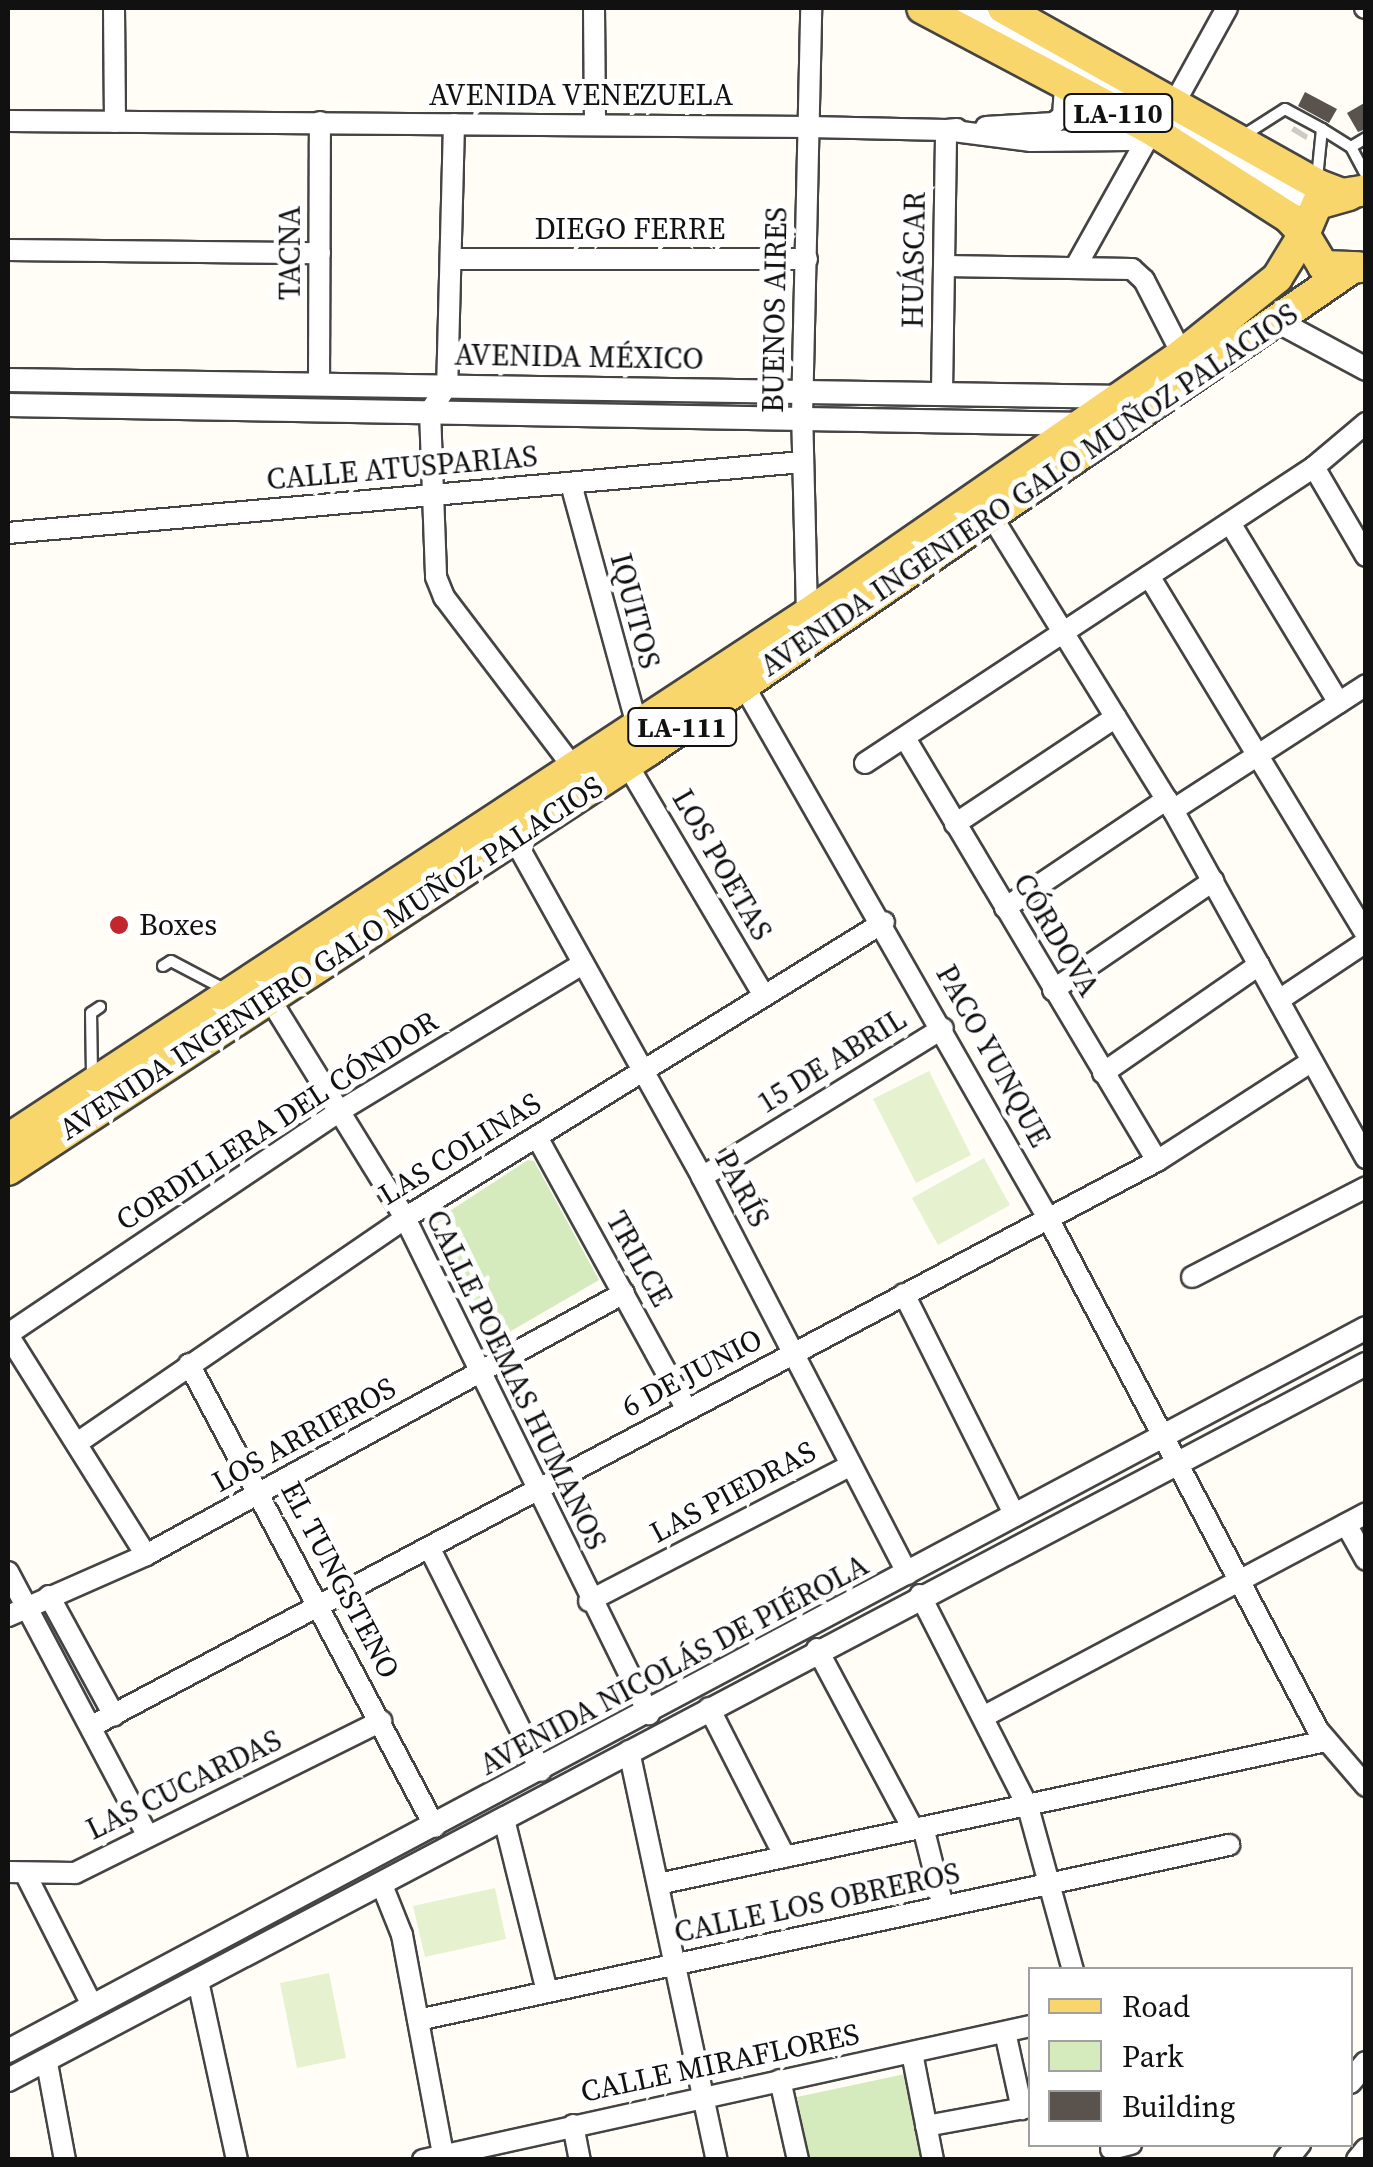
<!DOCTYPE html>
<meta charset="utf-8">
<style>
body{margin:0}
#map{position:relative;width:1373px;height:2167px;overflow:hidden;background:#fffdf5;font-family:"Source Serif 4",serif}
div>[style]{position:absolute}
.green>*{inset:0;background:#d5ebbd}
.pitch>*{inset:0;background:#e6f2cf}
.shadow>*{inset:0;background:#0003}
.building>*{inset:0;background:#5a524d}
.roads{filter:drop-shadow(2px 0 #444) drop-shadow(-2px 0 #444) drop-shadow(0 2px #444) drop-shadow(0 -2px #444)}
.service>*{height:10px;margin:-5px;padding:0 5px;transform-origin:5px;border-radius:5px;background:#fff}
.minor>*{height:20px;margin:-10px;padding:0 10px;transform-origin:10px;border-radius:10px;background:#fff}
.tertiary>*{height:22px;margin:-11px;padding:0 11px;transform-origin:11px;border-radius:11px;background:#fff}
.primary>*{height:30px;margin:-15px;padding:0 15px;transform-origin:15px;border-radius:15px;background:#f9d66b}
.dots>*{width:28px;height:28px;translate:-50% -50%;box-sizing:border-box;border:5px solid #fff;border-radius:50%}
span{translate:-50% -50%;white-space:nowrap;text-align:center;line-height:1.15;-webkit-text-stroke:10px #fff;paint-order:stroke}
.shield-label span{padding:2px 8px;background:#fff;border:2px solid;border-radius:8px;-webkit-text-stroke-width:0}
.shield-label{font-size:28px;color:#111;font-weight:700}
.street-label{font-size:30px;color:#111}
.poi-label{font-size:30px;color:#111}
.left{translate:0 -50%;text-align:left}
.frame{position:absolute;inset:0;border:10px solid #111;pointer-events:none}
.legend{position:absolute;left:1028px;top:1967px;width:325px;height:180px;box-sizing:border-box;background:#fff;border:2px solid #a0a0a0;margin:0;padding:12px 18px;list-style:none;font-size:30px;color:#111}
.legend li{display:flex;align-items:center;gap:20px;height:50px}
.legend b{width:50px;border:2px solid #a0a0a0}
</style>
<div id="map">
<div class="green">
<div style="clip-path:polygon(528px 1160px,534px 1161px,599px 1280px,492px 1342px,425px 1227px)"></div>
<div style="clip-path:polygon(905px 2074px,924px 2159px,810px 2159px,797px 2097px)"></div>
</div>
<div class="pitch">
<div style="clip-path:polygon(929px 1071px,971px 1155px,916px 1183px,873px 1099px)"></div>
<div style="clip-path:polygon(984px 1158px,1010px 1205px,938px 1245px,912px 1198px)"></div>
<div style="clip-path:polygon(495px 1888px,506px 1939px,425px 1957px,413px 1906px)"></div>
<div style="clip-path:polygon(329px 1973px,346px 2058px,297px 2068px,280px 1983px)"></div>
</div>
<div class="shadow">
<div style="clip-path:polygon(1294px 126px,1308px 135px,1306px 140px,1291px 131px)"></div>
</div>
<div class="building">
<div style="clip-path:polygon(1305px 92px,1337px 109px,1329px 123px,1298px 106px)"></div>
<div style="clip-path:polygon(1366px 102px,1366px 129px,1358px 132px,1347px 113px)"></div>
</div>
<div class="roads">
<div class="service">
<div style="left:1322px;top:129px;width:34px;rotate:32deg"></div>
<div style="left:1241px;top:137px;width:52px;rotate:-32.5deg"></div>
<div style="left:1285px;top:109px;width:42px;rotate:28.4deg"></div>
<div style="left:1322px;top:129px;width:49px;rotate:95.8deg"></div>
<div style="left:1366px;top:138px;width:17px;rotate:149deg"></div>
<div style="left:1351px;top:147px;width:32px;rotate:62deg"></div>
<div style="left:163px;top:966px;width:9px;rotate:-32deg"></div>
<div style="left:171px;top:961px;width:62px;rotate:27.8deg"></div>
<div style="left:92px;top:1075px;width:62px;rotate:-90.9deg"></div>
<div style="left:91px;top:1013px;width:11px;rotate:-34deg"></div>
</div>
<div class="minor">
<div style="left:114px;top:8px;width:114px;rotate:89.5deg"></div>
<div style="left:594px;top:8px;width:116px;rotate:89.5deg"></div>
<div style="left:1365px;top:8px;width:1px"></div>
<div style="left:1174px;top:104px;width:110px;rotate:-61.1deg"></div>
<div style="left:8px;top:121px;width:801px;rotate:0.43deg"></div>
<div style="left:809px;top:127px;width:137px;rotate:1.3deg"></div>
<div style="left:946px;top:130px;width:86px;rotate:7.4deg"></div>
<div style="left:1031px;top:141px;width:99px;rotate:-0.6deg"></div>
<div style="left:1130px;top:140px;width:24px;rotate:-24deg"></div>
<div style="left:454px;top:124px;width:262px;rotate:91.5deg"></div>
<div style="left:447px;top:386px;width:30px;rotate:124deg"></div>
<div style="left:430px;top:411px;width:166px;rotate:87.9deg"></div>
<div style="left:436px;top:577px;width:22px;rotate:68deg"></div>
<div style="left:444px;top:597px;width:215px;rotate:52.8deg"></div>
<div style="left:986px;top:127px;width:68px;rotate:-3.4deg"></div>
<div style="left:1054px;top:123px;width:11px;rotate:-38deg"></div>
<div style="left:1063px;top:116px;width:32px;rotate:-86deg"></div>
<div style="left:8px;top:250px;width:312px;rotate:0.6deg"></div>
<div style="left:453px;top:259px;width:354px"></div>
<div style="left:944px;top:266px;width:188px;rotate:0.9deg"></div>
<div style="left:1132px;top:269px;width:16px;rotate:43deg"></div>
<div style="left:1144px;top:280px;width:83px;rotate:62.8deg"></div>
<div style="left:1075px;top:268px;width:158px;rotate:-60.8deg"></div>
<div style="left:319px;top:383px;width:261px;rotate:-89.8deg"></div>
<div style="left:942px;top:392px;width:262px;rotate:-89.1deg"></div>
<div style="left:946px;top:130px;width:11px;rotate:-5deg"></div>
<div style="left:1314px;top:467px;width:103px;rotate:59.7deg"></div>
<div style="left:571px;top:484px;width:262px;rotate:74.7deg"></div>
<div style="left:992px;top:517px;width:344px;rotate:58.3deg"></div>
<div style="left:1173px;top:810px;width:398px;rotate:61deg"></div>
<div style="left:1230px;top:523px;width:210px;rotate:58.8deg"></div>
<div style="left:8px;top:533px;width:797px;rotate:-5.11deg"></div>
<div style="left:1149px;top:576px;width:419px;rotate:58.8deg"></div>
<div style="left:807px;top:614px;width:198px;rotate:-91.4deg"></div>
<div style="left:802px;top:416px;width:408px;rotate:-88.7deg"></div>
<div style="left:744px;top:686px;width:613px;rotate:60.26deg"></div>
<div style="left:1048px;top:1218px;width:579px;rotate:62.2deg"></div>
<div style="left:1318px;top:1730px;width:74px;rotate:49.4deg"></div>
<div style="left:905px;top:738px;width:492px;rotate:59.2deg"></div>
<div style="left:865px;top:763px;width:538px;rotate:-33.39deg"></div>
<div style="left:1314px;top:467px;width:68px;rotate:-40.2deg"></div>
<div style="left:627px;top:764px;width:269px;rotate:59.4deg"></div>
<div style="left:1173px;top:810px;width:230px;rotate:-32.9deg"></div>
<div style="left:955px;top:824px;width:193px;rotate:-33.6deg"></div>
<div style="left:513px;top:837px;width:389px;rotate:60.9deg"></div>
<div style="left:702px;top:1177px;width:447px;rotate:62.6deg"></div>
<div style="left:1005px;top:908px;width:195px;rotate:-33.9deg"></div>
<div style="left:1053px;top:990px;width:194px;rotate:-34.3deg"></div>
<div style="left:265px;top:991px;width:267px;rotate:58.3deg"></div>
<div style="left:405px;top:1218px;width:553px;rotate:63.81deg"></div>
<div style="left:1279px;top:1000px;width:105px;rotate:-33.7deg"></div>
<div style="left:1103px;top:1073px;width:190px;rotate:-34.7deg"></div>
<div style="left:537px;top:1137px;width:311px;rotate:61.2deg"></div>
<div style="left:702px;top:1177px;width:283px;rotate:-31.7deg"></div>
<div style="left:1192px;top:1277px;width:196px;rotate:-27.3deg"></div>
<div style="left:904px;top:1294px;width:248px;rotate:63.4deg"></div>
<div style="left:8px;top:1334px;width:398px;rotate:-33.9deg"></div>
<div style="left:338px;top:1112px;width:285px;rotate:-31.2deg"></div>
<div style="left:8px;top:1335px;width:260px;rotate:57.9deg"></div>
<div style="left:189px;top:1364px;width:524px;rotate:62.02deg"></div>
<div style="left:77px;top:1443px;width:398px;rotate:-34.4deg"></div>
<div style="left:405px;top:1218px;width:563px;rotate:-31.71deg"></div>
<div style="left:1346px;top:1524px;width:41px;rotate:60.9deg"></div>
<div style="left:430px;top:1549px;width:248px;rotate:63.4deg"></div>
<div style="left:8px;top:1572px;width:299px;rotate:62.1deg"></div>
<div style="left:920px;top:1595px;width:238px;rotate:63deg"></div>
<div style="left:1028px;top:1807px;width:169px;rotate:74.6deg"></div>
<div style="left:49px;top:1596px;width:136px;rotate:61.4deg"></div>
<div style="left:589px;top:1601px;width:295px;rotate:-27.4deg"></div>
<div style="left:8px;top:1616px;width:151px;rotate:-23.8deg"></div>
<div style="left:146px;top:1555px;width:545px;rotate:-28.73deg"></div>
<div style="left:817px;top:1649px;width:204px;rotate:61.9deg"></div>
<div style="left:709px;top:1708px;width:167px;rotate:63deg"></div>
<div style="left:983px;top:1717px;width:434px;rotate:-28deg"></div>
<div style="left:92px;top:1726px;width:1206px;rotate:-27.95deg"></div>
<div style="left:1157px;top:1161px;width:184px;rotate:-32.8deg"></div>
<div style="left:629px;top:1751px;width:418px;rotate:77.9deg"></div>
<div style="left:504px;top:1819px;width:178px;rotate:76deg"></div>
<div style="left:923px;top:1827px;width:81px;rotate:75.8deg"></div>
<div style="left:8px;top:1872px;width:67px;rotate:0.9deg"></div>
<div style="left:75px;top:1873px;width:342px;rotate:-26.4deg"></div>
<div style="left:25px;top:1873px;width:150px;rotate:63.1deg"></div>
<div style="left:658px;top:1884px;width:683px;rotate:-12.08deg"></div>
<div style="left:382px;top:1885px;width:54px;rotate:68.2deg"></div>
<div style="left:402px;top:1935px;width:229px;rotate:79.4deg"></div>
<div style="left:198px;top:1981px;width:183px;rotate:77.7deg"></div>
<div style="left:418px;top:2020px;width:830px;rotate:-12.18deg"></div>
<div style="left:1005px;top:2032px;width:79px;rotate:77.6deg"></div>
<div style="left:912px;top:2053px;width:109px;rotate:78.9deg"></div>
<div style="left:47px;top:2063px;width:99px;rotate:79.5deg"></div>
<div style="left:780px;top:2080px;width:82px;rotate:77.3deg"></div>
<div style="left:573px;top:2125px;width:36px;rotate:79deg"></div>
<div style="left:926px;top:2126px;width:106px;rotate:-10.4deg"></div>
<div style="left:1111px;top:2149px;width:21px;rotate:-14deg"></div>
<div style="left:423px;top:2160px;width:622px;rotate:-12.45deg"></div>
</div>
<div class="tertiary">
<div style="left:961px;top:8px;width:406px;rotate:28.8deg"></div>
<div style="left:1277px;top:321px;width:101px;rotate:28.3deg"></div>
<div style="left:8px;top:380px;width:1118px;rotate:0.87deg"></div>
<div style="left:8px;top:405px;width:1080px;rotate:1.01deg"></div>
<div style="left:8px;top:2051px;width:1538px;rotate:-28.03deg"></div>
<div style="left:8px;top:2080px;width:1535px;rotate:-27.8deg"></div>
<div style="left:1350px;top:2082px;width:25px;rotate:-50deg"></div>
<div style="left:1286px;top:2160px;width:21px;rotate:-51deg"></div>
<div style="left:1358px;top:2160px;width:13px;rotate:-51deg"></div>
</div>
<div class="primary">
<div style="left:1003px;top:8px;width:359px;rotate:29.3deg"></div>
<div style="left:1316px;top:184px;width:28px;rotate:21deg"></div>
<div style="left:1342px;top:194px;width:24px;rotate:-9deg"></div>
<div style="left:1349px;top:195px;width:33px;rotate:164deg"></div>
<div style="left:1317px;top:204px;width:33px;rotate:113deg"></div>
<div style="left:1304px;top:234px;width:37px;rotate:59deg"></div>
<div style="left:1323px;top:266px;width:36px;rotate:2deg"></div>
<div style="left:8px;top:1139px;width:956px;rotate:-33.31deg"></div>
<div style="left:807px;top:614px;width:456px;rotate:-34.7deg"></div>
<div style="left:1182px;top:354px;width:122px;rotate:-38.7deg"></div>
<div style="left:1277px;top:278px;width:52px;rotate:-58.5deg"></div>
<div style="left:1304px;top:234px;width:23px;rotate:-133deg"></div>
<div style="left:1288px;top:217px;width:161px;rotate:-147.4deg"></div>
<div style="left:1152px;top:130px;width:260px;rotate:-152.1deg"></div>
<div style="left:8px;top:1170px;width:765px;rotate:-33.21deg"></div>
<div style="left:648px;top:751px;width:849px;rotate:-34.44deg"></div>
</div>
</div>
<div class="dots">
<div style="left:119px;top:925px;background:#c4262e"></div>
</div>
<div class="shield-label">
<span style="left:1118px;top:113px">LA-110</span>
<span style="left:682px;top:727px">LA-111</span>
</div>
<div class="street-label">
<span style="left:581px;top:95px">AVENIDA VENEZUELA</span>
<span style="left:630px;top:229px">DIEGO FERRE</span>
<span style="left:290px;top:253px;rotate:-90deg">TACNA</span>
<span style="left:914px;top:260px;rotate:-89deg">HUÁSCAR</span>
<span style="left:775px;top:310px;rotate:-89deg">BUENOS AIRES</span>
<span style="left:579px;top:357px;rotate:1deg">AVENIDA MÉXICO</span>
<span style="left:402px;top:468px;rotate:-5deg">CALLE ATUSPARIAS</span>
<span style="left:1029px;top:490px;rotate:-34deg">AVENIDA INGENIERO GALO MUÑOZ PALACIOS</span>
<span style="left:635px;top:611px;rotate:75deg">IQUITOS</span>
<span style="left:722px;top:865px;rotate:60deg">LOS POETAS</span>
<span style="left:1056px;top:935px;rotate:59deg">CÓRDOVA</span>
<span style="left:331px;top:958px;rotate:-33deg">AVENIDA INGENIERO GALO MUÑOZ PALACIOS</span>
<span style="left:993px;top:1056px;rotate:61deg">PACO YUNQUE</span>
<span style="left:832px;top:1061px;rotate:-32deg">15 DE ABRIL</span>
<span style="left:277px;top:1121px;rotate:-33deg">CORDILLERA DEL CÓNDOR</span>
<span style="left:460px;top:1149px;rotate:-32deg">LAS COLINAS</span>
<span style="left:742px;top:1189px;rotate:62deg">PARÍS</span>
<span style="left:639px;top:1259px;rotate:61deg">TRILCE</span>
<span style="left:692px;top:1373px;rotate:-28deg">6 DE JUNIO</span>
<span style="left:516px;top:1380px;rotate:64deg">CALLE POEMAS HUMANOS</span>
<span style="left:304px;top:1435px;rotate:-29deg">LOS ARRIEROS</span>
<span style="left:733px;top:1492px;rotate:-28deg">LAS PIEDRAS</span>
<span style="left:340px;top:1580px;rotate:62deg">EL TUNGSTENO</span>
<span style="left:674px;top:1665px;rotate:-28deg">AVENIDA NICOLÁS DE PIÉROLA</span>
<span style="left:184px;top:1785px;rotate:-26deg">LAS CUCARDAS</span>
<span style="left:817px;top:1903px;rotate:-12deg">CALLE LOS OBREROS</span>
<span style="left:720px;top:2063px;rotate:-12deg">CALLE MIRAFLORES</span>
</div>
<div class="poi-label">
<span class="left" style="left:139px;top:925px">Boxes</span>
</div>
<div class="frame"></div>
<ul class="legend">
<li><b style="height:12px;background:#f9d66b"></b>Road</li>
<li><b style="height:28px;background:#d5ebbd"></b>Park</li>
<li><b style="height:28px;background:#5a524d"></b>Building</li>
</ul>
</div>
